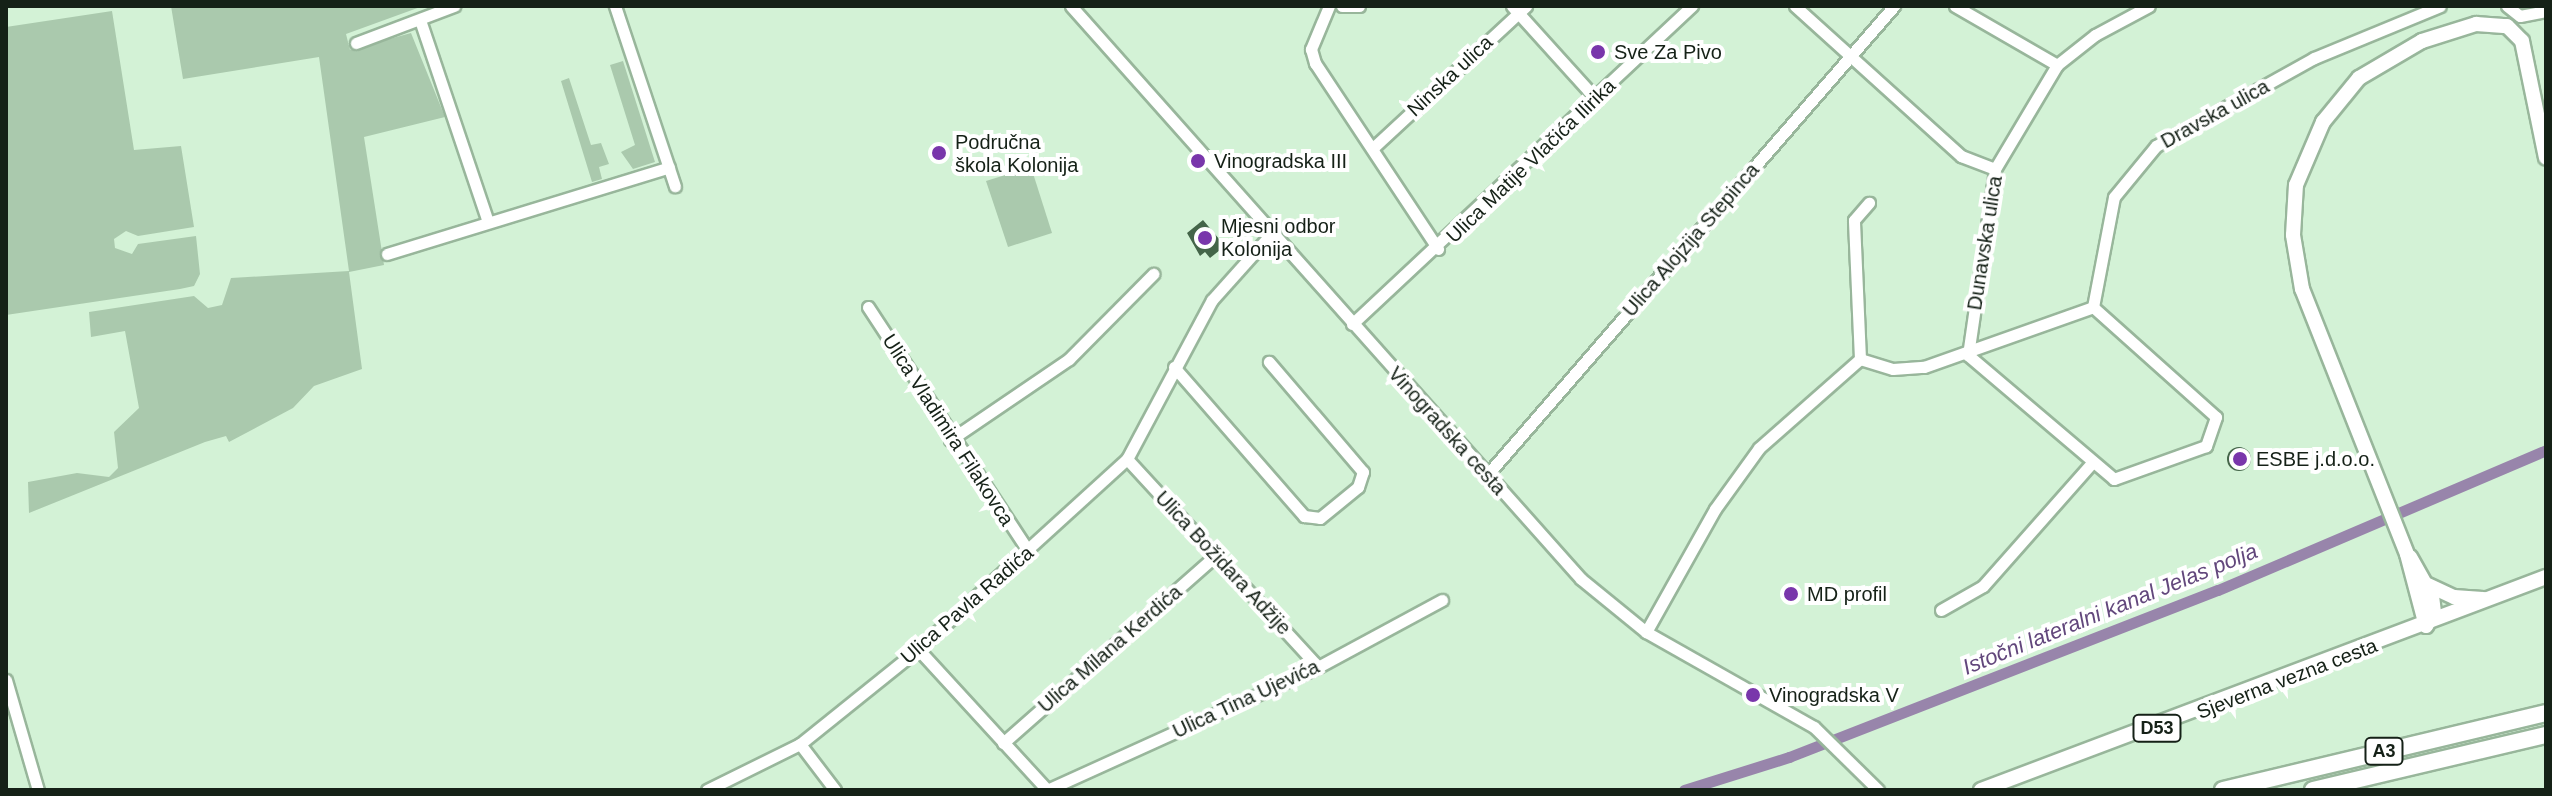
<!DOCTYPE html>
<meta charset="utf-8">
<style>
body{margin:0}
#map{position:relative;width:2552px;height:796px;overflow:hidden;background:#d3f2d6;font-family:Arial,sans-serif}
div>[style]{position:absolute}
.green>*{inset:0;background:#aac9ad}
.canal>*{height:11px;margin:-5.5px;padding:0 5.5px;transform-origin:5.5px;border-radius:5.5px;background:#9885ab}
.building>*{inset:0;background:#446549}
.round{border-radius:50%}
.roads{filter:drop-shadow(2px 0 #98b69b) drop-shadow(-2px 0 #98b69b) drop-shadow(0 2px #98b69b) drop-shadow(0 -2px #98b69b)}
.minor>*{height:11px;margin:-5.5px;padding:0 5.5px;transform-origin:5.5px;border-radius:5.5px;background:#fff}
.major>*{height:14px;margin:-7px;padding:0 7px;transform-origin:7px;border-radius:7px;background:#fff}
.highway>*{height:16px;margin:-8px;padding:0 8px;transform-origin:8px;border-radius:8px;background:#fff}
.dots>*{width:22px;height:22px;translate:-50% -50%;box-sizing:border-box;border:4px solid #fff;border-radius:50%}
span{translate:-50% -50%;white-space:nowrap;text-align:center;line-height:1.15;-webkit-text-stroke:8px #fff;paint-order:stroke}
.shield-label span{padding:2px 6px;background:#fff;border:2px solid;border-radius:6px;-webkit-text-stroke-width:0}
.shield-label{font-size:18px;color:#152117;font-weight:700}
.poi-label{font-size:20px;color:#152117}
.left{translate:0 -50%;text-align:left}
.street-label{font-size:20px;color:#152117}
.water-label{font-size:22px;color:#62477c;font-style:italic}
.frame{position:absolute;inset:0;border:8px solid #152117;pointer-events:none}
</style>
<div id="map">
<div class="green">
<div style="clip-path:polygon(171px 6px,423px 6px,346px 34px,350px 50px,411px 33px,445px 117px,364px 137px,384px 265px,349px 272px,362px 369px,314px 386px,293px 408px,229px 442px,226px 436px,205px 442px,29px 513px,28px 482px,77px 473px,109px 477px,118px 468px,114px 432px,139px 408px,125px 331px,91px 337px,89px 312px,194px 296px,208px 308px,222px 305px,231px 278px,349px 271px,319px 57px,183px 79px)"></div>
<div style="clip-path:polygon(112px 11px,134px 150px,181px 146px,194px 227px,138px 236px,126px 231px,114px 239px,115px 248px,132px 254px,138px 244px,196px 236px,200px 274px,194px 286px,180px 289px,6px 315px,6px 27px)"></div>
<div style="clip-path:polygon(623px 61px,655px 162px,633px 169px,621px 152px,635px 145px,610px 65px)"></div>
<div style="clip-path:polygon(569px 78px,591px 145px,601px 143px,609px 164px,599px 167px,602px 179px,592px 182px,561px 81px)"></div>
<div style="clip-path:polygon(1031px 167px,1052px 233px,1008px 247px,986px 181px)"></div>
</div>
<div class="canal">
<div style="left:1684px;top:790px;width:110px;rotate:-17.4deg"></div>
<div style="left:1789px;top:757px;width:460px;rotate:-21.3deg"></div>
<div style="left:2218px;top:590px;width:357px;rotate:-23.1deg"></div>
</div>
<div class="building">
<div style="clip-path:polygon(1203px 220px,1225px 246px,1210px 258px,1205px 252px,1200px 256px,1187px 233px)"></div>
<div class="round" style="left:2227px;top:447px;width:24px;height:24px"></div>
</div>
<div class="roads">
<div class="minor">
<div style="left:615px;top:6px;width:190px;rotate:71.6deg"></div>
<div style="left:1071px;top:6px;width:767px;rotate:48.33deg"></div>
<div style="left:1581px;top:579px;width:84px;rotate:39.2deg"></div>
<div style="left:1646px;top:632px;width:193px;rotate:29.5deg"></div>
<div style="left:1814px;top:727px;width:90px;rotate:44.5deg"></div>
<div style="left:1329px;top:6px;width:47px;rotate:112.7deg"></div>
<div style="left:1311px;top:49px;width:15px;rotate:74deg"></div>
<div style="left:1315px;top:63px;width:223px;rotate:56.5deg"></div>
<div style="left:1342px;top:6px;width:17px"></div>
<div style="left:1512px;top:6px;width:125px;rotate:47.9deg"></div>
<div style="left:1795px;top:6px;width:224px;rotate:42.1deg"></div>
<div style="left:1961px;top:156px;width:36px;rotate:21deg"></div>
<div style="left:1955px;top:6px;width:118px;rotate:30deg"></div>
<div style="left:2507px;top:6px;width:16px;rotate:38deg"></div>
<div style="left:2520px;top:16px;width:26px;rotate:-11deg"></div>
<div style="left:420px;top:20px;width:213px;rotate:71.4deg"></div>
<div style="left:356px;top:43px;width:105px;rotate:-20.7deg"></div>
<div style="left:1375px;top:146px;width:206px;rotate:-42.8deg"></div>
<div style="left:387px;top:254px;width:295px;rotate:-17.1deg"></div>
<div style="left:868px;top:307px;width:293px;rotate:56.7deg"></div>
<div style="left:2093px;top:307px;width:165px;rotate:41.8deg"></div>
<div style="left:2216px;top:417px;width:31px;rotate:109deg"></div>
<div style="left:2206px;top:446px;width:98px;rotate:160.3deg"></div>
<div style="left:2114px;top:479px;width:192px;rotate:-139.7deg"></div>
<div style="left:1968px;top:355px;width:188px;rotate:-81.7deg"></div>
<div style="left:1995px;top:169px;width:121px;rotate:-59.2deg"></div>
<div style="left:2057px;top:65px;width:48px;rotate:-38.3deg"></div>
<div style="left:2095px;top:35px;width:61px;rotate:-28.2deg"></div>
<div style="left:1352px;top:324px;width:466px;rotate:-43.1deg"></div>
<div style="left:1860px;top:359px;width:34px;rotate:17deg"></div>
<div style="left:1893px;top:369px;width:31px;rotate:-4deg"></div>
<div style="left:1924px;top:367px;width:179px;rotate:-19.5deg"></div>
<div style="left:2093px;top:307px;width:112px;rotate:-79.2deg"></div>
<div style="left:2114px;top:197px;width:66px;rotate:-50.5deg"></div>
<div style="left:2156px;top:146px;width:181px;rotate:-29.1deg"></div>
<div style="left:2314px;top:58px;width:136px;rotate:-22.4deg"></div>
<div style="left:1174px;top:367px;width:198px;rotate:48.9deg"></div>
<div style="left:1304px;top:516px;width:16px;rotate:7deg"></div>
<div style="left:1320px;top:518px;width:49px;rotate:-39.2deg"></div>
<div style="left:1358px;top:487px;width:16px;rotate:-72deg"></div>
<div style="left:1363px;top:472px;width:145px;rotate:-130.5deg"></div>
<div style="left:950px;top:440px;width:144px;rotate:-34.2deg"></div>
<div style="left:1069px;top:359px;width:120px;rotate:-45.3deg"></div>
<div style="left:1127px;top:459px;width:282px;rotate:47.4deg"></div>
<div style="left:1487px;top:475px;width:621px;rotate:-49.05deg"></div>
<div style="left:1941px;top:610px;width:48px;rotate:-29.7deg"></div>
<div style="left:1983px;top:586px;width:164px;rotate:-48.5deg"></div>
<div style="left:1646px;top:632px;width:141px;rotate:-60.7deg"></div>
<div style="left:1715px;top:509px;width:75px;rotate:-54.2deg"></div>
<div style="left:1759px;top:448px;width:135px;rotate:-41.4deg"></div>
<div style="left:1860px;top:359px;width:139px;rotate:-92.5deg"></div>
<div style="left:1854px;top:220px;width:23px;rotate:-49deg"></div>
<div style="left:918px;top:649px;width:191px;rotate:47.5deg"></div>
<div style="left:1047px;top:790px;width:298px;rotate:-24.4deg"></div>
<div style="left:1318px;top:667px;width:141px;rotate:-28.4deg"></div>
<div style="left:6px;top:680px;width:115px;rotate:73.8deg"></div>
<div style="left:1003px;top:743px;width:284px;rotate:-41.4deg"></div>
<div style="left:800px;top:744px;width:58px;rotate:52.7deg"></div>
<div style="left:707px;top:790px;width:104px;rotate:-26.3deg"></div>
<div style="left:800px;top:744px;width:151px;rotate:-38.8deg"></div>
<div style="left:918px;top:649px;width:282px;rotate:-42.3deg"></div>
<div style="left:1127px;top:459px;width:180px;rotate:-61.9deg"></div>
<div style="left:1212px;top:300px;width:90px;rotate:-48.2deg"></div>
</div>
<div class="major">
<div style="left:2410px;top:557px;width:45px;rotate:60.6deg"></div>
<div style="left:2432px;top:596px;width:17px;rotate:83deg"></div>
<div style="left:2434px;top:613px;width:15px;rotate:122deg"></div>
<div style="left:2428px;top:585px;width:29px;rotate:25deg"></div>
<div style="left:2454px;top:597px;width:31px;rotate:4deg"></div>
<div style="left:2426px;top:626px;width:74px;rotate:-104.8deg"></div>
<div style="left:2407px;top:554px;width:285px;rotate:-111.6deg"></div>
<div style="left:2302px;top:289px;width:55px;rotate:-99.5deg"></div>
<div style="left:2293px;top:235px;width:50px;rotate:-86.6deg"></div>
<div style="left:2296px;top:185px;width:69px;rotate:-66.8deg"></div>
<div style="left:2323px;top:122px;width:57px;rotate:-50.7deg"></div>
<div style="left:2359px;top:78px;width:73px;rotate:-30.4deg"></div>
<div style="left:2422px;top:41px;width:57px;rotate:-17.5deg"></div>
<div style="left:2476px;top:24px;width:31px;rotate:4deg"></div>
<div style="left:2507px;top:26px;width:21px;rotate:45deg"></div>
<div style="left:2522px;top:41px;width:119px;rotate:78.4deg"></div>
<div style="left:1981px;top:790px;width:604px;rotate:-20.66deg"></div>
</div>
<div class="highway">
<div style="left:2223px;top:790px;width:332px;rotate:-13.4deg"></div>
<div style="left:2313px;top:790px;width:239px;rotate:-13.3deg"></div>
</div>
</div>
<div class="dots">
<div style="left:1598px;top:52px;background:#7936ab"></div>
<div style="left:939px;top:153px;background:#7936ab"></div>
<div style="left:1198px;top:161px;background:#7936ab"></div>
<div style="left:1205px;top:238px;background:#7936ab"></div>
<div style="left:2240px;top:459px;background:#7936ab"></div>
<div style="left:1791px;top:594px;background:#7936ab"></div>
<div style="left:1753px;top:695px;background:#7936ab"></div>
</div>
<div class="shield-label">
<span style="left:2157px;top:728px">D53</span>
<span style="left:2384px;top:751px">A3</span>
</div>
<div class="poi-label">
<span class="left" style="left:1614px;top:52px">Sve Za Pivo</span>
<span class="left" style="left:955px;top:154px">Područna<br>škola Kolonija</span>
<span class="left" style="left:1214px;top:161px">Vinogradska III</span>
<span class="left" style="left:1221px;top:238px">Mjesni odbor<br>Kolonija</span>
<span class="left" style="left:2256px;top:459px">ESBE j.d.o.o.</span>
<span class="left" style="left:1807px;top:594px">MD profil</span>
<span class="left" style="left:1769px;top:695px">Vinogradska V</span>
</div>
<div class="street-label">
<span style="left:1450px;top:76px;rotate:-43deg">Ninska ulica</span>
<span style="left:2215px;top:114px;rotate:-29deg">Dravska ulica</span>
<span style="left:1531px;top:161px;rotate:-44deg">Ulica Matije Vlačića Ilirika</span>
<span style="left:1691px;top:240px;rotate:-49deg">Ulica Alojzija Stepinca</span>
<span style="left:1985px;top:243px;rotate:-81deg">Dunavska ulica</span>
<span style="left:948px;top:430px;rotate:57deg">Ulica Vladimira Filakovca</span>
<span style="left:1447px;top:431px;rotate:48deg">Vinogradska cesta</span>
<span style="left:1223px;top:563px;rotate:47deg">Ulica Božidara Adžije</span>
<span style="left:967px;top:605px;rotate:-41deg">Ulica Pavla Radića</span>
<span style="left:1110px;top:649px;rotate:-41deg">Ulica Milana Kerdića</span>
<span style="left:2287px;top:679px;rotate:-21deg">Sjeverna vezna cesta</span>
<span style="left:1246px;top:699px;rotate:-25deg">Ulica Tina Ujevića</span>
</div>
<div class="water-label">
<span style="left:2110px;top:609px;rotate:-22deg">Istočni lateralni kanal Jelas polja</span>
</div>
<div class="frame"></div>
</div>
